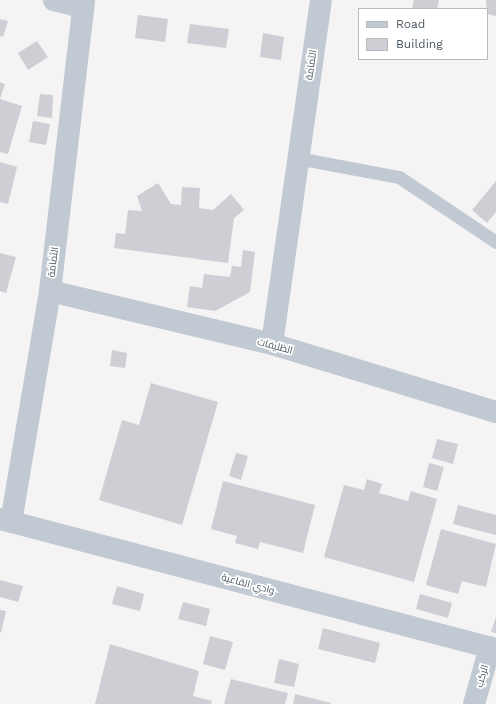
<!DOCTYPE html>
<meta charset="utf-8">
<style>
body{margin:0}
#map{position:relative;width:496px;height:704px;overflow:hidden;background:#f5f3f3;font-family:"Work Sans",Cairo,sans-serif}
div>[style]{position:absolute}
.building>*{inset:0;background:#cdcfd5}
.lane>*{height:13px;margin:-6.5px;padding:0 6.5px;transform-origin:6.5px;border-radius:6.5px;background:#c1cad2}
.street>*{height:22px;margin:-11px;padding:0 11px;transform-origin:11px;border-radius:11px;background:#c1cad2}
span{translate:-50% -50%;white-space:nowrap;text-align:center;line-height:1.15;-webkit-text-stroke:3.5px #fff;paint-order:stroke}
.street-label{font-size:10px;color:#4a5661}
.legend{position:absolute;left:358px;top:8px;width:130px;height:52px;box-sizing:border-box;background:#fff;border:1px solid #b7bbc0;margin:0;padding:5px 7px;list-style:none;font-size:12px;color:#4a5661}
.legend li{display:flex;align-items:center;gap:8px;height:20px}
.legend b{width:20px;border:1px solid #b7bbc0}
</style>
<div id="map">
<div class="building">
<div style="clip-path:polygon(414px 0,439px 0,437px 9px,412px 9px)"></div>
<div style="clip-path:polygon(486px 0,496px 0,496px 16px,487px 14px)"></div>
<div style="clip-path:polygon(138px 15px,168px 19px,165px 42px,135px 38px)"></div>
<div style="clip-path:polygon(0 19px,8px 21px,3px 37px,0 36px)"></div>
<div style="clip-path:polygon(190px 24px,229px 29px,226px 48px,187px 43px)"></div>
<div style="clip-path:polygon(263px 33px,284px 37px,281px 60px,260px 57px)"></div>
<div style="clip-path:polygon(37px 41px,48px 57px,28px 70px,18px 53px)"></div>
<div style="clip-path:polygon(0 82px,5px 84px,0 99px,22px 106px,8px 154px,0 152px)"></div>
<div style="clip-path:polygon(40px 94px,53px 95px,52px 118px,37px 116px)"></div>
<div style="clip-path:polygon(33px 121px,50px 124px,46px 145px,29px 142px)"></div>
<div style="clip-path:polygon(0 162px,17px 167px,8px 204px,0 202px)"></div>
<div style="clip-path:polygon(496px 181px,496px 212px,487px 223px,472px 210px)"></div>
<div style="clip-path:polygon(158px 183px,171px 204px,181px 205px,182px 187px,200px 188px,199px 208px,213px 210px,231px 194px,244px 210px,234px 218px,228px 263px,114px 248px,116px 233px,125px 234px,128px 210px,142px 211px,137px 196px)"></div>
<div style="clip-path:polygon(243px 250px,255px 252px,250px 292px,215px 311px,187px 307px,190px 286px,202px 288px,204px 274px,230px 277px,232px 266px,241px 267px)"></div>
<div style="clip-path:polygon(0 253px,16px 257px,6px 293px,0 291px)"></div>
<div style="clip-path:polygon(112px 350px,127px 353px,125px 368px,110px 366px)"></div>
<div style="clip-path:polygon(151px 383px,218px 402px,182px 525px,99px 500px,122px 420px,139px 425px)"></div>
<div style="clip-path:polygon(437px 439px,458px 444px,453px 464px,432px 458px)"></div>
<div style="clip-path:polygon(236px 453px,248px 456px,241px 480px,229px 476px)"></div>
<div style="clip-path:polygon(429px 463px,444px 467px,437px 491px,423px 487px)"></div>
<div style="clip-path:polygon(367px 479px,382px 484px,379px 493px,408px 501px,411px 491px,437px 499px,414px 582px,324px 557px,344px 485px,364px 490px)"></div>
<div style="clip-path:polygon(223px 481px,315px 505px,303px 553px,260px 542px,258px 549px,235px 543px,237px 536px,211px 529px)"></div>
<div style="clip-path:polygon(458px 505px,496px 515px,496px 535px,453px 524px)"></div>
<div style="clip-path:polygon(441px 529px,496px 544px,486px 587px,462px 581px,458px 594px,426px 585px)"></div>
<div style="clip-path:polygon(0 580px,23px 586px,18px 602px,0 597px)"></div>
<div style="clip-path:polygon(117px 586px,144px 594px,140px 611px,112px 604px)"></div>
<div style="clip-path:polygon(420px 594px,452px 603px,448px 618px,416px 609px)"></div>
<div style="clip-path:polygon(183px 602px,210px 609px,206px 626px,178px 619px)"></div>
<div style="clip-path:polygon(0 610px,6px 611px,1px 633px,0 632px)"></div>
<div style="clip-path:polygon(496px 617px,496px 633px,491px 632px)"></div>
<div style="clip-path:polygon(323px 628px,380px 643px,375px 663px,318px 649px)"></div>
<div style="clip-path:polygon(210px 636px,233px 642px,225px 670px,203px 664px)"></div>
<div style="clip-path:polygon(110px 644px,199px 671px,193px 696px,212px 701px,211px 704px,95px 704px)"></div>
<div style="clip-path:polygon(279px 659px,299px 664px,294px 687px,274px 683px)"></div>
<div style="clip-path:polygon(231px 679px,288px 693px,285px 704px,224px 704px)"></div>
<div style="clip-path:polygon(295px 694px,331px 703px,331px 704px,293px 704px)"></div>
</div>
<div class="lane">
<div style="left:297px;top:158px;width:104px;rotate:10.6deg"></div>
<div style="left:399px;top:177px;width:117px;rotate:33.8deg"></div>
</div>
<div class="street">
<div style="left:54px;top:0;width:30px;rotate:14deg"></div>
<div style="left:50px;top:291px;width:228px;rotate:13.4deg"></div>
<div style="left:272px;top:344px;width:234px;rotate:16.9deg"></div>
<div style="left:272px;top:344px;width:347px;rotate:-81.9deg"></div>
<div style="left:0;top:519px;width:513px;rotate:14.69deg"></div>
<div style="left:11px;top:522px;width:234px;rotate:-80.4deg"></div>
<div style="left:50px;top:291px;width:293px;rotate:-83.3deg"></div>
<div style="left:474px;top:704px;width:59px;rotate:-74.3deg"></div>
</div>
<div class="street-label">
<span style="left:311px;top:65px;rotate:-82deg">الثمامة</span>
<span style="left:53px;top:262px;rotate:-83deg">الثمامة</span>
<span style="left:275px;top:346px;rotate:15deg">الظليفات</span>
<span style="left:248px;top:584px;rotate:15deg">وادي القاعية</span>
<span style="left:482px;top:676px;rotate:-74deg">الركب</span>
</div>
<ul class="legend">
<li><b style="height:5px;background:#c1cad2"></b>Road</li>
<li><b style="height:11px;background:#cdcfd5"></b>Building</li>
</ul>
</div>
